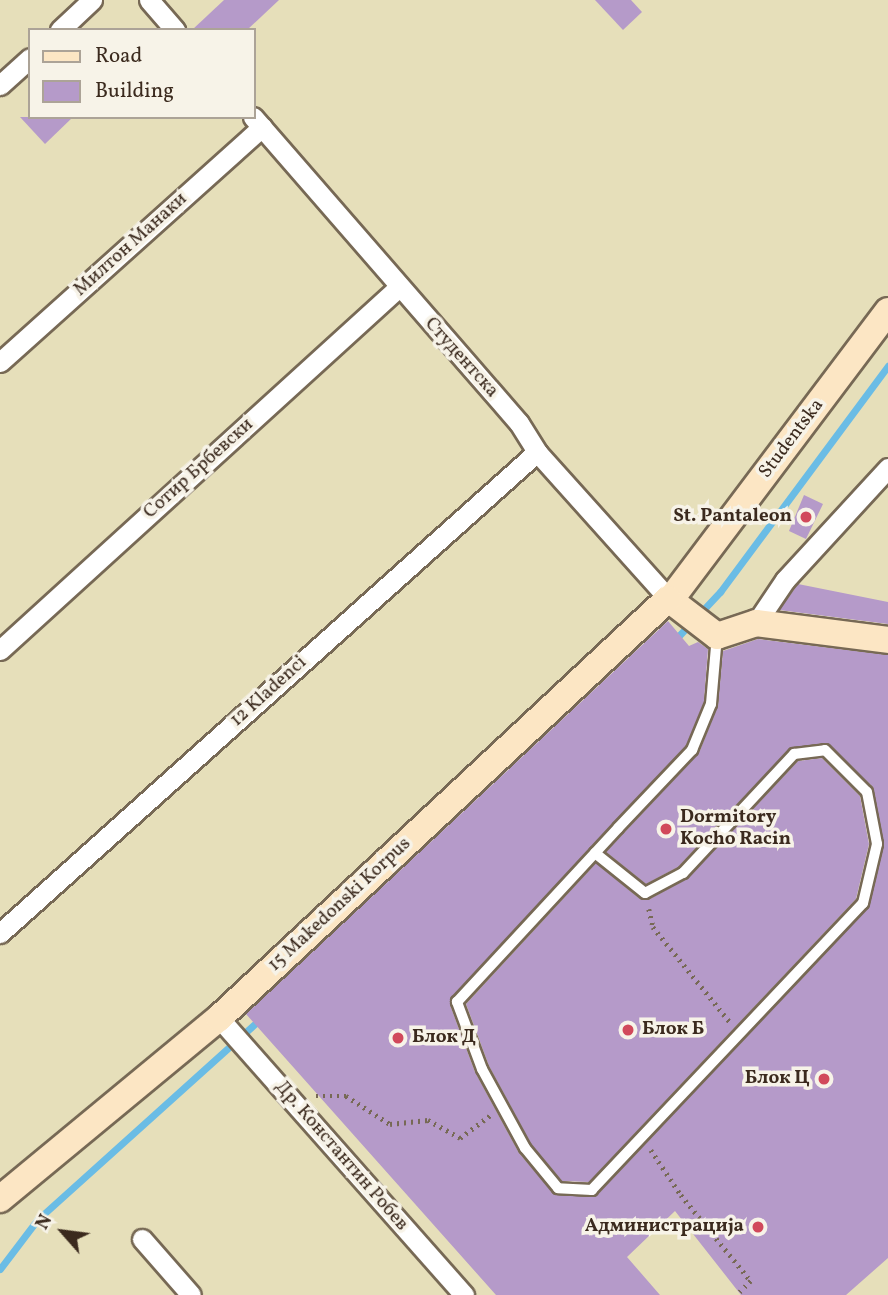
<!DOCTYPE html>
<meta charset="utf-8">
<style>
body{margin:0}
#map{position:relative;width:888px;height:1295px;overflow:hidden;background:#e6dfba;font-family:Vollkorn,serif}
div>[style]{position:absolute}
.stream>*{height:7px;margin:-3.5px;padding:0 3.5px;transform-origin:3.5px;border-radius:3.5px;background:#6abce5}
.building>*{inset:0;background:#b59ac9}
.path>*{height:4.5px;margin-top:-2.25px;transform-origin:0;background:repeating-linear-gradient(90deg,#776955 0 2px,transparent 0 7px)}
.roads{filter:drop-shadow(2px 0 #776955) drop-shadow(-2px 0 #776955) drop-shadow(0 2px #776955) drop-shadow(0 -2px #776955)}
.lane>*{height:10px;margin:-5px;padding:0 5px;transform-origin:5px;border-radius:5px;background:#fff}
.street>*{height:19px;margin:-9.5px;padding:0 9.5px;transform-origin:9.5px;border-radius:9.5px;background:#fff}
.secondary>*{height:26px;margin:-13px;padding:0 13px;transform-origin:13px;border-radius:13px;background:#fce6c4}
.dots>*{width:19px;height:19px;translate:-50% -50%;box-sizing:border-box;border:4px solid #f7f3e8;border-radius:50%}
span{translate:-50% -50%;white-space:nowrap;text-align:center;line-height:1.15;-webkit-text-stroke:7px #f7f3e8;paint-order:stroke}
.street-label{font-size:19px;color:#3b2a1e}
.poi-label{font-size:19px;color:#3b2a1e;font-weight:700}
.right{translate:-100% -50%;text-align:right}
.left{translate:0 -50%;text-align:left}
.legend{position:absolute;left:28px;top:28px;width:228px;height:91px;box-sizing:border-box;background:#f7f3e8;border:2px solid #aca397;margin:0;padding:9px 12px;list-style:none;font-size:21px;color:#3b2a1e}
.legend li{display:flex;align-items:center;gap:14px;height:35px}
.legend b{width:35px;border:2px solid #aca397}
.north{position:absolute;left:28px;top:1197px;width:70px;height:70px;-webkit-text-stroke:5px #f7f3e8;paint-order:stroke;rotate:298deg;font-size:19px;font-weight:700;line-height:28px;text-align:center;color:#3b2a1e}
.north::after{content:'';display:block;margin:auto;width:24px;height:32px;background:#3b2a1e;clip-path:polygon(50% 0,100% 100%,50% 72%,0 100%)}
</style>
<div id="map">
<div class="stream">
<div style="left:673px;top:642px;width:69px;rotate:-46.8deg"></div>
<div style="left:720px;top:592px;width:282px;rotate:-53.4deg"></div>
<div style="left:0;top:1269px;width:61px;rotate:-52.9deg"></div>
<div style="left:37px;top:1220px;width:302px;rotate:-42deg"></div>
</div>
<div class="building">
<div style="clip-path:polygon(224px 0,279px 0,247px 30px,192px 30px)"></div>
<div style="clip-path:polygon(595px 0,631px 0,642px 12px,623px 30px)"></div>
<div style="clip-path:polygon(20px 117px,73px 117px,45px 144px)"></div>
<div style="clip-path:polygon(804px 495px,823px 504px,806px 539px,789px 531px)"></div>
<div style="clip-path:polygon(798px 584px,888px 602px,888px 624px,779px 610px)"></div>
<div style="clip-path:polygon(668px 621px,689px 646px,698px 642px,708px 649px,704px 702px,686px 746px,452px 997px,450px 1005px,475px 1072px,519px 1153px,554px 1194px,597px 1195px,868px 908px,884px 843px,873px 787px,824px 743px,789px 749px,678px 867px,646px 884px,606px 852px,699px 753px,718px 705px,723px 651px,758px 639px,888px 655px,888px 1258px,846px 1295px,741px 1295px,675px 1211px,627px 1257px,660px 1295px,496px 1295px,246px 1014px)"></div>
<div style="clip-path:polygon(822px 758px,860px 796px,869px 844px,856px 899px,589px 1182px,562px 1181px,531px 1144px,489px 1066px,466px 1004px,596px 863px,640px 899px,648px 900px,688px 878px,798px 761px)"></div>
</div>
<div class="path">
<div style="left:649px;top:909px;width:18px;rotate:77deg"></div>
<div style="left:653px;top:927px;width:122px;rotate:51deg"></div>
<div style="left:316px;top:1096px;width:30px"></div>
<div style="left:346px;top:1096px;width:52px;rotate:32.5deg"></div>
<div style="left:390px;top:1124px;width:38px;rotate:-6deg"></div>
<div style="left:428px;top:1120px;width:37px;rotate:29deg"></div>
<div style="left:460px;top:1138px;width:39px;rotate:-37deg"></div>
<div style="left:651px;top:1150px;width:54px;rotate:56.3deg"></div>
<div style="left:681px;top:1195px;width:111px;rotate:50.9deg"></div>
<div style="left:751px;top:1281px;width:20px;rotate:135deg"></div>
</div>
<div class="roads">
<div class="lane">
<div style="left:595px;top:853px;width:64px;rotate:38.7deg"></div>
<div style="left:645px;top:893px;width:43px;rotate:-27.8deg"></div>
<div style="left:683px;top:873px;width:163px;rotate:-47deg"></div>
<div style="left:794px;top:754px;width:31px;rotate:-7deg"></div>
<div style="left:825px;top:750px;width:59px;rotate:45deg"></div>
<div style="left:867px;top:792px;width:53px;rotate:79.1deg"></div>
<div style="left:877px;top:844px;width:61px;rotate:103.3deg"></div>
<div style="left:863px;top:903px;width:395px;rotate:133.4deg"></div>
<div style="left:592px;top:1190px;width:34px;rotate:-177deg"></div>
<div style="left:558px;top:1188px;width:52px;rotate:-129.5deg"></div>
<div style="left:525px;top:1148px;width:90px;rotate:-118.6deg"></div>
<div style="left:482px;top:1069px;width:72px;rotate:-110.5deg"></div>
<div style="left:457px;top:1002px;width:237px;rotate:-47.2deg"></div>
<div style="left:618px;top:828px;width:108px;rotate:-46.5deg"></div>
<div style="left:692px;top:750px;width:50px;rotate:-67.6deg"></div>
<div style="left:711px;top:704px;width:68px;rotate:-85deg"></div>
</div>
<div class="street">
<div style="left:149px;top:0;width:40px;rotate:49deg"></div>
<div style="left:60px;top:30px;width:44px;rotate:-43.2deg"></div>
<div style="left:0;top:85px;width:40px;rotate:-42deg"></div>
<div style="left:253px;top:117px;width:405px;rotate:49deg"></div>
<div style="left:519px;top:423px;width:34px;rotate:58deg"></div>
<div style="left:537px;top:452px;width:199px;rotate:48.1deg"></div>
<div style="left:0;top:362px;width:352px;rotate:-41.9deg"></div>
<div style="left:756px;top:623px;width:52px;rotate:-56deg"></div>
<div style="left:785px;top:580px;width:152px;rotate:-47.4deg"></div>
<div style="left:0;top:650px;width:539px;rotate:-42.3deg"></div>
<div style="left:0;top:933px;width:721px;rotate:-41.85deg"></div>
<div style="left:219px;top:1018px;width:370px;rotate:48.5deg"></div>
<div style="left:142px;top:1239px;width:74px;rotate:48.8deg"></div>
</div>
<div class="secondary">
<div style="left:888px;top:311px;width:362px;rotate:127deg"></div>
<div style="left:670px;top:600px;width:59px;rotate:37.5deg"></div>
<div style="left:717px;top:636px;width:41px;rotate:-18.4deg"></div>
<div style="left:756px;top:623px;width:133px;rotate:7.3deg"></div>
<div style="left:0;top:1199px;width:284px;rotate:-39.6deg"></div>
<div style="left:219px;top:1018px;width:614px;rotate:-43.02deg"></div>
</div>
</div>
<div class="dots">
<div style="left:806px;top:517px;background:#d1495b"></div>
<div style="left:666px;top:829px;background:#d1495b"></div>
<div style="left:628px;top:1030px;background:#d1495b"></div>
<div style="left:398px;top:1038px;background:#d1495b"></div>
<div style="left:824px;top:1079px;background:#d1495b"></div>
<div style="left:758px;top:1227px;background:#d1495b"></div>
</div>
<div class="street-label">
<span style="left:131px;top:245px;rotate:-42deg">Милтон Манаки</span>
<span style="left:461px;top:358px;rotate:48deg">Студентска</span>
<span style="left:792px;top:439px;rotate:-53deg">Studentska</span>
<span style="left:199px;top:469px;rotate:-42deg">Сотир Брбевски</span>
<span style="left:269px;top:692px;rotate:-42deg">12 Kladenci</span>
<span style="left:340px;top:905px;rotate:-43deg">15 Makedonski Korpus</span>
<span style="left:341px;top:1156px;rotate:49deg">Др. Константин Робев</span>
</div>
<div class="poi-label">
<span class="right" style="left:792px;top:517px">St. Pantaleon</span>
<span class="left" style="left:680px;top:829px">Dormitory<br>Kocho Racin</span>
<span class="left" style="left:642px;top:1030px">Блок Б</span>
<span class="left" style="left:412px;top:1038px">Блок Д</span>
<span class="right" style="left:810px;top:1079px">Блок Ц</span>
<span class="right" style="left:744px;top:1227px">Администрација</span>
</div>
<ul class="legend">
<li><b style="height:9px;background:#fce6c4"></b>Road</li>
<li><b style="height:19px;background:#b59ac9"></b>Building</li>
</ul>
<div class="north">N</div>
</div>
